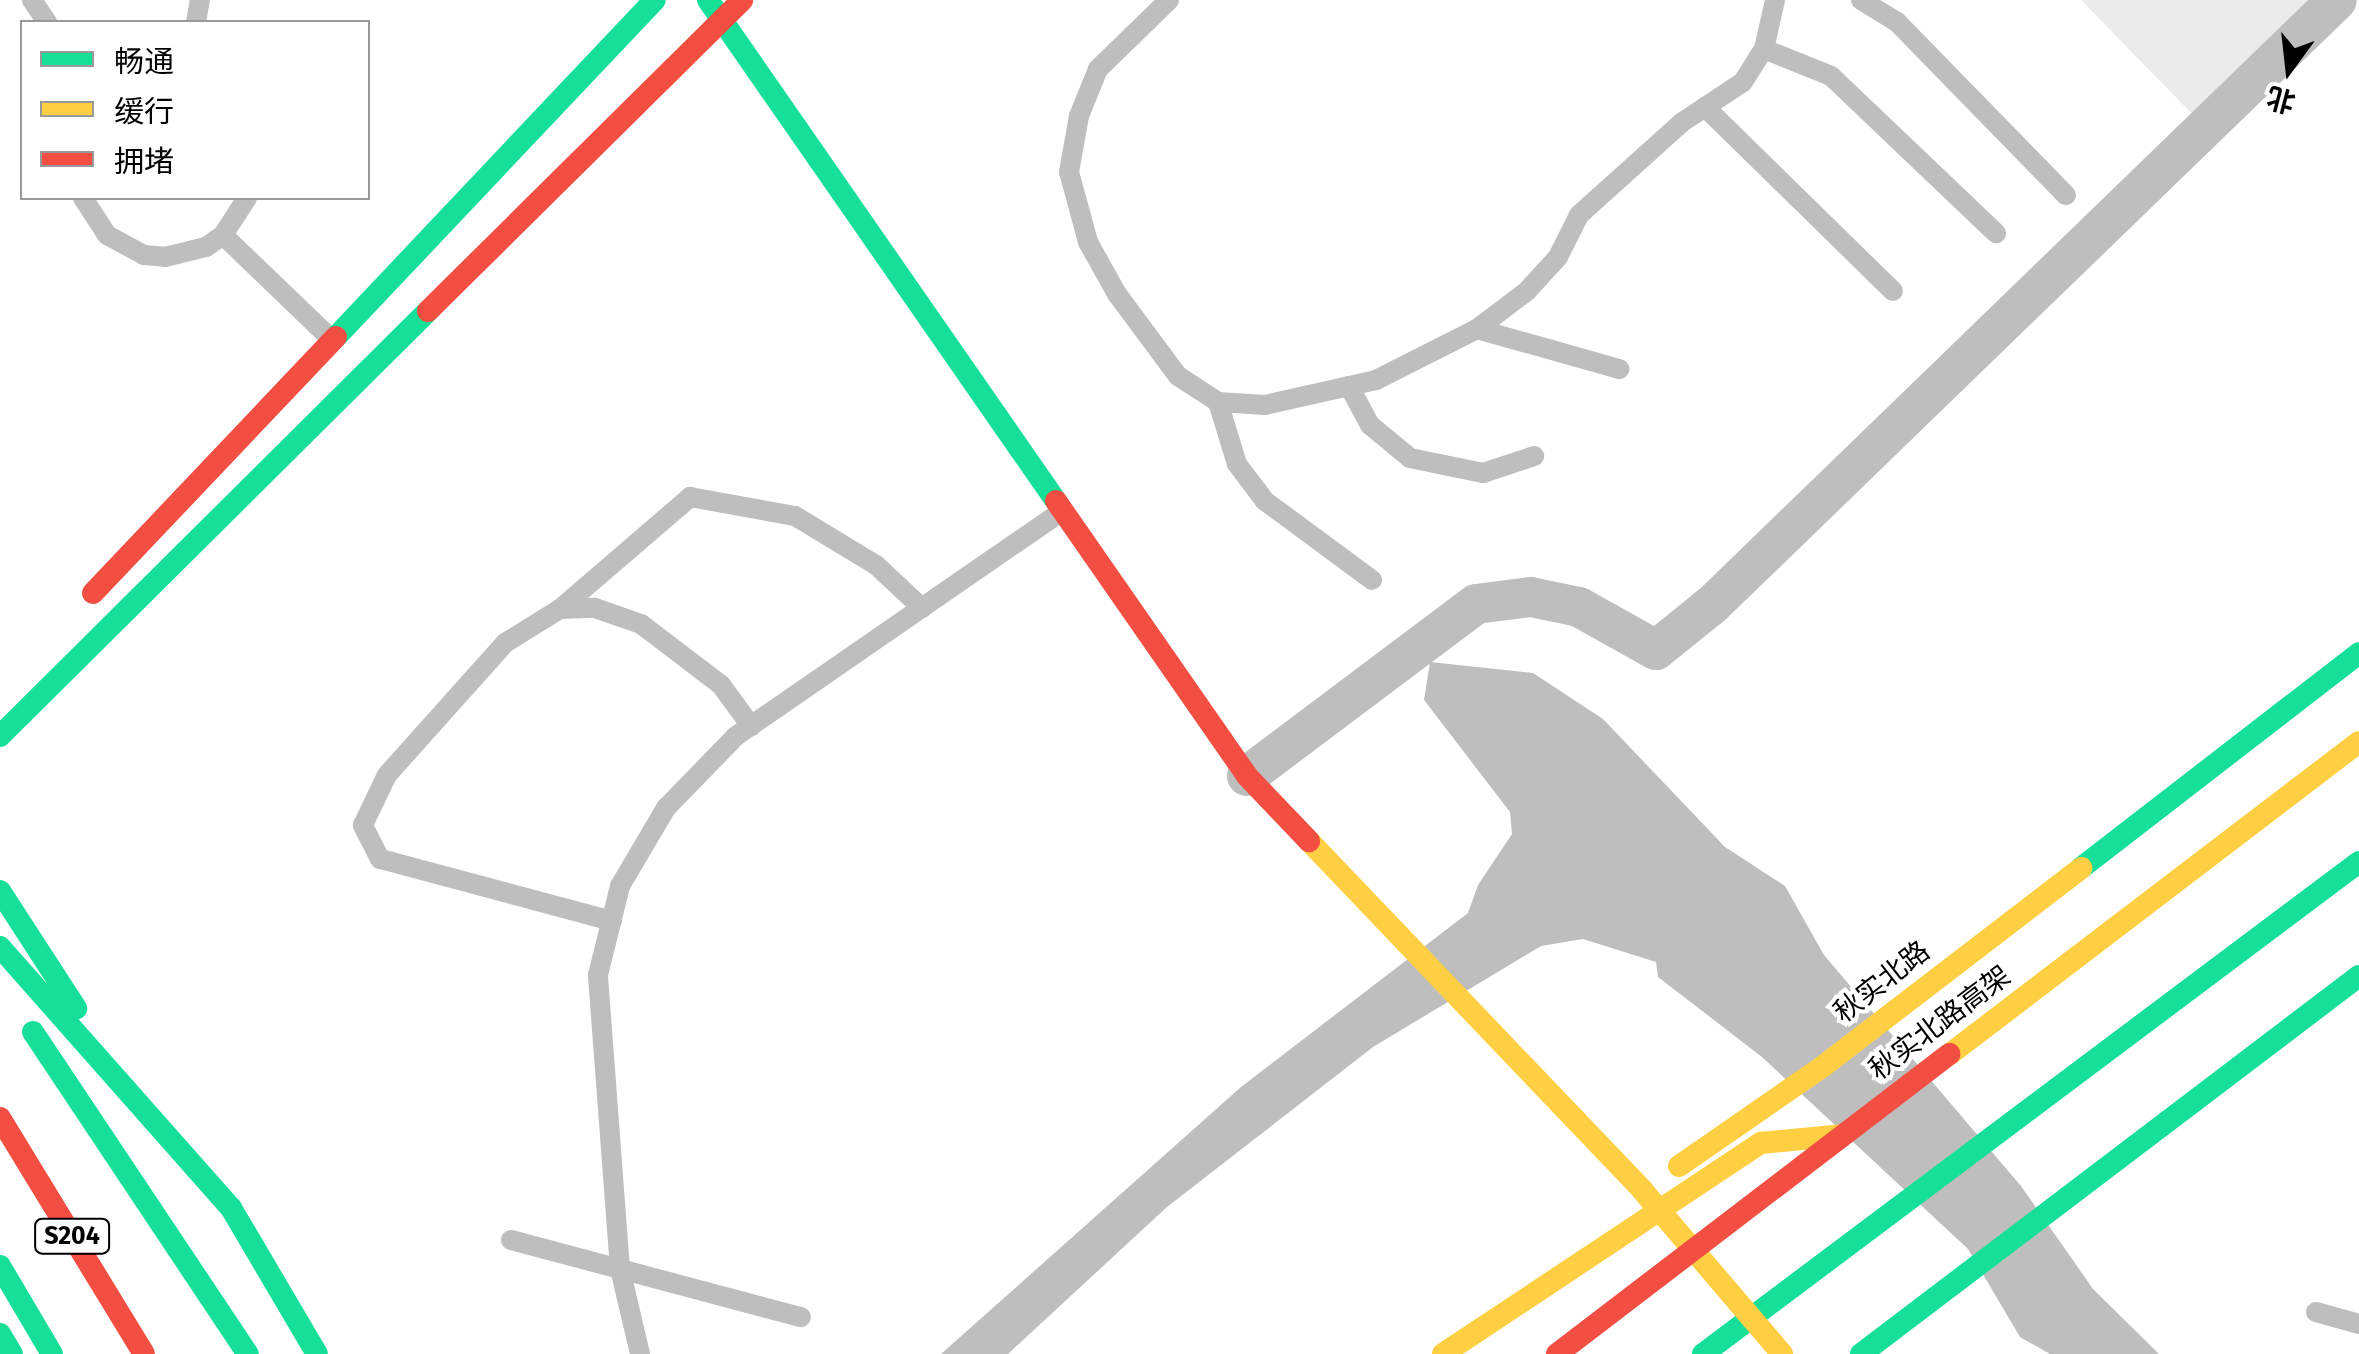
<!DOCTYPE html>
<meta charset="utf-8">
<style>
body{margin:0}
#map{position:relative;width:2359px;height:1354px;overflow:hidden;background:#fff;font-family:"Fira Sans","Noto Sans SC",sans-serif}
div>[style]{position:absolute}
.green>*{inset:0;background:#ebebeb}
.water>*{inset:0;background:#bebebe}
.lane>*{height:20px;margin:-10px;padding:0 10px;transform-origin:10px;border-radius:10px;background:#bebebe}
.street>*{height:40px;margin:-20px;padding:0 20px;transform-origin:20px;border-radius:20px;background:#bebebe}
.fast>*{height:22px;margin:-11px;padding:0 11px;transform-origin:11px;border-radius:11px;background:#16e098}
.slow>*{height:22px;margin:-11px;padding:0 11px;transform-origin:11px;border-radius:11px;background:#ffcf43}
.jam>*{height:22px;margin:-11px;padding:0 11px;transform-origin:11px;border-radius:11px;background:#f24e42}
span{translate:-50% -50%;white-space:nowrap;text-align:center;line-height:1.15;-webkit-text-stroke:8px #fff;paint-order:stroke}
.shield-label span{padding:2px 8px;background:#fff;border:2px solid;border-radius:8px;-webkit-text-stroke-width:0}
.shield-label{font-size:25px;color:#000;font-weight:700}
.street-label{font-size:28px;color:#000}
.legend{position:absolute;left:20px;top:20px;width:350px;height:180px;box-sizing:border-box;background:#fff;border:2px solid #999;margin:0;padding:12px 18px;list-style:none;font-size:30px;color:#000}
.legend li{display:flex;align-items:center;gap:20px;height:50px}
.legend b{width:50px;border:2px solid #999}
.north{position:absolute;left:2239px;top:20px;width:100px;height:100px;-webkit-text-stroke:8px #fff;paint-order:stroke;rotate:195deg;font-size:28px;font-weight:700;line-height:40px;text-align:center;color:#000}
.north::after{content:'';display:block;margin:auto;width:35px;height:45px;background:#000;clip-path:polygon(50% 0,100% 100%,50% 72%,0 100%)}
</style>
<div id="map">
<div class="green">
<div style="clip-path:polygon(2081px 0,2317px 0,2198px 120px)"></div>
</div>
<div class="water">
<div style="clip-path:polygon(1430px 662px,1533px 673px,1603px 719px,1725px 847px,1785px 886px,1824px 955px,2021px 1186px,2093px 1289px,2159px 1354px,2050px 1354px,2020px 1337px,1968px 1249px,1762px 1057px,1658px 977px,1656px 962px,1583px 939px,1541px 946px,1373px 1047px,1167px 1207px,1008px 1354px,941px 1354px,1241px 1087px,1468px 913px,1478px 885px,1512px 834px,1510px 812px,1424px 700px)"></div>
</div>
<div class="lane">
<div style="left:32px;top:0;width:27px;rotate:56deg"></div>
<div style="left:1169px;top:0;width:99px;rotate:135.8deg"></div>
<div style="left:1098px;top:69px;width:51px;rotate:112deg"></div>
<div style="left:1079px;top:116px;width:57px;rotate:100.1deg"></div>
<div style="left:1069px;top:172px;width:73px;rotate:74.8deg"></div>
<div style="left:1088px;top:242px;width:60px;rotate:60.9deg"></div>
<div style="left:1117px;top:294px;width:102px;rotate:53.4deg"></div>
<div style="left:1178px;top:376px;width:48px;rotate:33deg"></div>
<div style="left:1218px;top:402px;width:47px;rotate:3.7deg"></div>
<div style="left:1265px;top:405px;width:114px;rotate:-12.7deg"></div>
<div style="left:1376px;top:380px;width:113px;rotate:-26.8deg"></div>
<div style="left:1477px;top:329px;width:63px;rotate:-37.2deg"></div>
<div style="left:1527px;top:291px;width:46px;rotate:-47.6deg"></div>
<div style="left:1558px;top:257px;width:47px;rotate:-63.4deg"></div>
<div style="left:1579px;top:215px;width:137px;rotate:-42deg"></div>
<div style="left:1681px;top:123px;width:74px;rotate:-33.5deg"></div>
<div style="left:1743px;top:82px;width:39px;rotate:-58deg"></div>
<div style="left:1764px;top:49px;width:50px;rotate:-77.3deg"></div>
<div style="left:1861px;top:0;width:42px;rotate:31.4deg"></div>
<div style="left:1897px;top:22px;width:242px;rotate:45.7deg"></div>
<div style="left:196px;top:22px;width:22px;rotate:-80deg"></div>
<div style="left:1764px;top:49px;width:72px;rotate:21.9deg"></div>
<div style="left:1831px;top:76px;width:228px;rotate:43.6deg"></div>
<div style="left:1705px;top:107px;width:263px;rotate:44.4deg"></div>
<div style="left:83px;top:198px;width:44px;rotate:57deg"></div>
<div style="left:107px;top:235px;width:42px;rotate:28.4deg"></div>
<div style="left:144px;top:255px;width:21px;rotate:5deg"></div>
<div style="left:165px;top:257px;width:42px;rotate:-13.7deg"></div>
<div style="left:206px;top:247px;width:21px;rotate:-35deg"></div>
<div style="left:223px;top:235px;width:44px;rotate:-57deg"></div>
<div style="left:223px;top:235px;width:149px;rotate:43.9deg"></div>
<div style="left:1477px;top:329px;width:148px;rotate:15.7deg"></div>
<div style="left:1349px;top:386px;width:44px;rotate:61.7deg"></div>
<div style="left:1370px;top:425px;width:52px;rotate:39.5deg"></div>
<div style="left:1410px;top:458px;width:75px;rotate:11.6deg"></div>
<div style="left:1483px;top:473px;width:54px;rotate:-18.4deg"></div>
<div style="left:1218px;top:402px;width:65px;rotate:73deg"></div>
<div style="left:1237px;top:464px;width:46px;rotate:52.9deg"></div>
<div style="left:1265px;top:501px;width:133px;rotate:36.4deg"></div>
<div style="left:560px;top:609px;width:172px;rotate:-40.7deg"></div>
<div style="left:690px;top:497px;width:107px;rotate:10.3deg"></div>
<div style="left:795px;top:516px;width:95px;rotate:31.2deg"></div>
<div style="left:876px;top:565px;width:63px;rotate:43.1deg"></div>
<div style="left:612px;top:921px;width:240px;rotate:-165deg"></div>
<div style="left:380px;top:859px;width:38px;rotate:-117deg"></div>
<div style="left:363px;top:825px;width:55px;rotate:-64.4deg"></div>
<div style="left:387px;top:775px;width:177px;rotate:-48.2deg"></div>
<div style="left:505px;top:643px;width:65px;rotate:-31.7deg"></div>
<div style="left:560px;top:609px;width:35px;rotate:-2deg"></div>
<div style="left:595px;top:608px;width:49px;rotate:19.2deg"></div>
<div style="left:641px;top:624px;width:101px;rotate:37.3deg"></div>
<div style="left:721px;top:685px;width:51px;rotate:53.8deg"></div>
<div style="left:511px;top:1240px;width:300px;rotate:14.9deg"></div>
<div style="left:2316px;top:1312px;width:45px;rotate:15.6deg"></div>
<div style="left:640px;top:1354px;width:87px;rotate:-103.2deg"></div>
<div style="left:620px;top:1269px;width:295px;rotate:-94.3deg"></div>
<div style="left:598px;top:975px;width:92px;rotate:-76.1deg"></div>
<div style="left:620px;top:886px;width:91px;rotate:-59.5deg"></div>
<div style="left:666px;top:808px;width:100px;rotate:-45.8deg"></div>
<div style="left:736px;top:736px;width:395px;rotate:-34.6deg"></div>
</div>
<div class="street">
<div style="left:1247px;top:776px;width:286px;rotate:-36.9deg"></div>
<div style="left:1476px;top:604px;width:55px;rotate:-7.3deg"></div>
<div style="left:1531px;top:597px;width:49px;rotate:11.8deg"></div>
<div style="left:1579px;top:607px;width:88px;rotate:29.2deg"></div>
<div style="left:1656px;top:650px;width:73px;rotate:-38.9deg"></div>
<div style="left:1713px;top:604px;width:868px;rotate:-44.07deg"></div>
</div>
<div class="fast">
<div style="left:708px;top:0;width:610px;rotate:55.22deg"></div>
<div style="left:336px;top:337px;width:464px;rotate:-46.6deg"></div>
<div style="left:0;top:736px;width:603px;rotate:-44.8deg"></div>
<div style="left:2081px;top:868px;width:351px;rotate:-37.7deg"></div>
<div style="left:0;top:891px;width:140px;rotate:57deg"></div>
<div style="left:0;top:947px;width:349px;rotate:48.5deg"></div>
<div style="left:231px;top:1208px;width:169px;rotate:59.5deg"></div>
<div style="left:33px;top:1032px;width:387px;rotate:56.3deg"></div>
<div style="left:0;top:1266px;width:102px;rotate:59.4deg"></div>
<div style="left:0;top:1334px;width:23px;rotate:59deg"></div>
<div style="left:1703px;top:1354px;width:820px;rotate:-36.87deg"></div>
<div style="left:1861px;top:1354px;width:625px;rotate:-37.2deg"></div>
</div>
<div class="slow">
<div style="left:1309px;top:841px;width:484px;rotate:46.3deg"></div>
<div style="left:1643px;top:1191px;width:214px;rotate:49.5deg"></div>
<div style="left:1950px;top:1054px;width:514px;rotate:-37.34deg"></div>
<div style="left:1679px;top:1166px;width:174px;rotate:-34.7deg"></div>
<div style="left:1822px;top:1067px;width:327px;rotate:-37.5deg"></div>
<div style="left:1443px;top:1354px;width:382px;rotate:-33.6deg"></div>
<div style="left:1761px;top:1143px;width:81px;rotate:-5.6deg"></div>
</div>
<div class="jam">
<div style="left:428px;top:311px;width:442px;rotate:-44.7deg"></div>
<div style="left:1056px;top:501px;width:335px;rotate:55.2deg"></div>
<div style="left:1247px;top:776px;width:90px;rotate:46.4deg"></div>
<div style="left:93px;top:593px;width:353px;rotate:-46.5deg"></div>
<div style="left:0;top:1118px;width:276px;rotate:58.6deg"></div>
<div style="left:1557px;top:1354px;width:494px;rotate:-37.4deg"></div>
</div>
<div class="shield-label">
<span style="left:72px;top:1236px">S204</span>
</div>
<div class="street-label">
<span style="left:1882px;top:982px;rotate:-38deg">秋实北路</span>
<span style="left:1940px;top:1023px;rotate:-37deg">秋实北路高架</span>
</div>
<ul class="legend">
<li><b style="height:12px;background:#16e098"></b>畅通</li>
<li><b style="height:12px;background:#ffcf43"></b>缓行</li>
<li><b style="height:12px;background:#f24e42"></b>拥堵</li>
</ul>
<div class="north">北</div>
</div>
